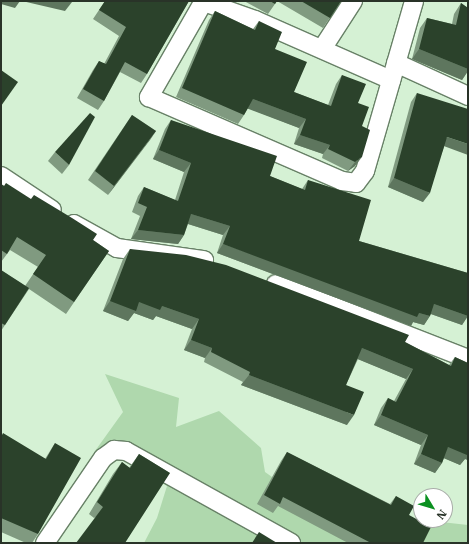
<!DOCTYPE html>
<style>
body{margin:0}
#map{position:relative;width:469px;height:544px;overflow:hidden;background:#d5f1d4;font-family:"IBM Plex Serif",serif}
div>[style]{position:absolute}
.green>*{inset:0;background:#afd8ad}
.roads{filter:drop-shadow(1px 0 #688167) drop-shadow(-1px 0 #688167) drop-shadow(0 1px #688167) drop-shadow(0 -1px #688167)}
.minor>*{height:18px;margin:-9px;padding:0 9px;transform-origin:9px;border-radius:9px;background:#fff}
.wall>*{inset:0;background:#809a80}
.shaded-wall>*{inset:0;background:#5e765e}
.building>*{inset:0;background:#2b422b}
span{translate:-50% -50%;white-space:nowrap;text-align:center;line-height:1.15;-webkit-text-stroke:4px #fff;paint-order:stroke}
.frame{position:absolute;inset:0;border:2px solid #293328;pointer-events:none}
.north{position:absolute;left:413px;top:488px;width:40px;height:40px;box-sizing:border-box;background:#fff;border:1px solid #a9ada9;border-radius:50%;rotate:128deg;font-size:11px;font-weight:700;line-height:16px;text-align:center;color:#293328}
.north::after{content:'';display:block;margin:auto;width:14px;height:18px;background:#0b9020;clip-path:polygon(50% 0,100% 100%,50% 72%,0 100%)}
</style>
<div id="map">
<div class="green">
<div style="clip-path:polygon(105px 374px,179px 398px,176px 427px,219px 411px,261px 448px,265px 472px,296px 494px,414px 519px,468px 525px,468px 543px,144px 543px,157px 518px,167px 486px,131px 463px,95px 451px,123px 412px)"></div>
</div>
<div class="roads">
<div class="minor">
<div style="left:204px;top:1px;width:111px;rotate:119.8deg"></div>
<div style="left:149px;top:97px;width:210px;rotate:23.5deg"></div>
<div style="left:342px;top:181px;width:14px;rotate:8deg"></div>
<div style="left:356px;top:183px;width:15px;rotate:-53deg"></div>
<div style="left:365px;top:171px;width:177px;rotate:-73.9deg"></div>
<div style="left:204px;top:2px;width:54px;rotate:19.4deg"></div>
<div style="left:255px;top:20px;width:149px;rotate:23.8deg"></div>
<div style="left:322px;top:49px;width:57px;rotate:-57.1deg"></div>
<div style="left:396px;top:63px;width:79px;rotate:24.6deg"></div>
<div style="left:1px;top:176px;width:61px;rotate:33.7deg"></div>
<div style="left:74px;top:224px;width:49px;rotate:29.2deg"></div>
<div style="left:117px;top:248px;width:88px;rotate:7.9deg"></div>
<div style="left:276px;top:284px;width:206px;rotate:21.3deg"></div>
<div style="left:45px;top:543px;width:103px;rotate:-55.7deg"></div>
<div style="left:103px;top:458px;width:14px;rotate:-36deg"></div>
<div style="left:114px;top:450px;width:12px;rotate:5deg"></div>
<div style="left:126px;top:451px;width:189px;rotate:29.1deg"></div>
</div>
</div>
<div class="wall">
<div style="clip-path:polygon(105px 1px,189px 1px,147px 74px,141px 83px,120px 72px,104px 101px,98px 110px,77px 98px,93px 70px,99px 61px,104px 64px,119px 36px,93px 19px)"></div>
<div style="clip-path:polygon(244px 1px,341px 1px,323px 28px,277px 1px,268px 14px)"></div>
<div style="clip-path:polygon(461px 3px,468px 8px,468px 71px,462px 80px,412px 59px,420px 28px,427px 18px,452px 24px,454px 14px)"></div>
<div style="clip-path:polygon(215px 11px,253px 29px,259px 21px,275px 49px,294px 92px,328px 105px,336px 84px,342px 75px,358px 103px,362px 126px,355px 166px,348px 171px,322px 158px,323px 154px,294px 144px,299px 128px,248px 108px,244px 115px,238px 124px,176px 97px,209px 20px)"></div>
<div style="clip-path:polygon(417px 93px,444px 147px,423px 202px,388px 187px,411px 102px)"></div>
<div style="clip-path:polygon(132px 115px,156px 131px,108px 195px,88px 180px)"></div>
<div style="clip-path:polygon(171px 120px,270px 176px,302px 189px,308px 180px,359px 241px,468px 273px,468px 318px,467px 317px,462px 325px,431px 314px,424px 325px,413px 322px,411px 326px,217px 253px,223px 235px,188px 224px,184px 235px,178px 244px,131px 239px,140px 216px,132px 212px,138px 196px,144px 187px,175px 200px,184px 172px,153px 159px,165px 129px)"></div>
<div style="clip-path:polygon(55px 152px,69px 165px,62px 174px,48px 161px)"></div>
<div style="clip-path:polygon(1px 184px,93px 240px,109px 251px,66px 314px,29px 289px,1px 331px,1px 270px,25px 286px,38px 267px,10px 250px,1px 262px)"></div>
<div style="clip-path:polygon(130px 249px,405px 342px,449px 365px,455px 357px,468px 363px,468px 460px,465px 459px,460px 465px,444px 458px,442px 463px,435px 473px,414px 464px,421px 445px,374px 425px,381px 408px,388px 398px,394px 401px,406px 379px,358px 359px,346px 385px,347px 425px,241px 385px,243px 382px,204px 362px,205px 358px,184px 350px,192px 329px,156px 316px,153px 320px,134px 313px,128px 321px,103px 311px,123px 259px)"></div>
<div style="clip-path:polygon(1px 436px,45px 459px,55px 443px,38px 534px,32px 543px,26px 543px,1px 532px)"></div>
<div style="clip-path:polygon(287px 452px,390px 504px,396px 496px,409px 515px,423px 543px,348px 543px,278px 506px,273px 513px,257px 504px,281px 461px)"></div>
<div style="clip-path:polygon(139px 454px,170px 473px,94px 518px,89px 514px,113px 474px,122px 462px,129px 468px)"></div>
</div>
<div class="shaded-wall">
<div style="clip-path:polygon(1px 1px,20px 1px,15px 8px,1px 4px)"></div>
<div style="clip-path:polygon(22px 1px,68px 1px,72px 2px,65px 11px)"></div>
<div style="clip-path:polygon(419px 49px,468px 69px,468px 71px,462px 80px,412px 59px)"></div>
<div style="clip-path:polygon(253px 99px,306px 119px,299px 128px,246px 108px)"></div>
<div style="clip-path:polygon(156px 131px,150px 140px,108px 195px,114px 186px)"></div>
<div style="clip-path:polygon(300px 135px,330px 145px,323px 154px,294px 144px)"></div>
<div style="clip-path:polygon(447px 137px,468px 144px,468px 155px,441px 145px)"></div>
<div style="clip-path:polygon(159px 150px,191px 163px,184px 172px,153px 159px)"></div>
<div style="clip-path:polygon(362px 157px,355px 166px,348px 171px,355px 162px)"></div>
<div style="clip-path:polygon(394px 178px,430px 193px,423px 202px,388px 187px)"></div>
<div style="clip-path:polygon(191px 214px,230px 226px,223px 235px,185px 223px)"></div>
<div style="clip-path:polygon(138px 230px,184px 235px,178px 244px,131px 239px)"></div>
<div style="clip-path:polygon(223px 244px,419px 313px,430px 316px,424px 325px,413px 322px,411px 326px,217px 253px)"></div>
<div style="clip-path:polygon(110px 301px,139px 302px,162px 306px,199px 319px,192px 329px,156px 316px,153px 320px,134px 313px,128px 321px,103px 311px)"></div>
<div style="clip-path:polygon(434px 304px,468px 316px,462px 325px,428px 313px)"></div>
<div style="clip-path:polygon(191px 340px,212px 348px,205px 358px,184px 350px)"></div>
<div style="clip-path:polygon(362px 348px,413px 369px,406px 379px,355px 358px)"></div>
<div style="clip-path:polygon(249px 375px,354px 415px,347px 425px,241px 385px)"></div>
<div style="clip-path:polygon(381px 415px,428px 435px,421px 445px,374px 425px)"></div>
<div style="clip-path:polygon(448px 447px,468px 451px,468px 460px,465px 459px,460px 465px,441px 457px)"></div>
<div style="clip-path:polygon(421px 454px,442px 463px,435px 473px,414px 464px)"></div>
</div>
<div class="building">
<div style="clip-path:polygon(105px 1px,189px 1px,147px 74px,125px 62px,104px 101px,83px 89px,99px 61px,106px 64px,126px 27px,99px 10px)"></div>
<div style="clip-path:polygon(270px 1px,277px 1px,275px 4px)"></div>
<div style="clip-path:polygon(301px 1px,341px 1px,330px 18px)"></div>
<div style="clip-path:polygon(461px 3px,468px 8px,468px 69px,419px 49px,427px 18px,456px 25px)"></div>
<div style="clip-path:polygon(215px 11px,255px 30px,259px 21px,282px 32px,275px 49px,307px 62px,294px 92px,331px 106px,342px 75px,366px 84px,358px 103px,369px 107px,362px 126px,370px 130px,362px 157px,355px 162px,328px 149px,330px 145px,300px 135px,306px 119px,253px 99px,244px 115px,182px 88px)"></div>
<div style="clip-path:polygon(1px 70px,18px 82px,1px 106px)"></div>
<div style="clip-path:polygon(417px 93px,468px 109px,468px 144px,447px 137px,430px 193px,394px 178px)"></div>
<div style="clip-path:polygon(90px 113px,95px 117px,69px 165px,55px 152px)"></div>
<div style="clip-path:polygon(132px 115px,156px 131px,114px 186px,95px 171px)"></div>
<div style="clip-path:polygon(171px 120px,277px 156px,270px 176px,305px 190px,308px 180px,371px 200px,359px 241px,468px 273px,468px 316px,434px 304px,430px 316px,419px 313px,417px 317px,223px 244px,230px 226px,191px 214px,184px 235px,138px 230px,147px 207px,138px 203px,144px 187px,178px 201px,191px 163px,159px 150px)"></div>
<div style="clip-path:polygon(6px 183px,31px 199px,34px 195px,72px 218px,97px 234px,93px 240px,109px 251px,74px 302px,33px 274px,46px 255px,17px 237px,7px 254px,1px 250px,1px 184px,4px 186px)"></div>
<div style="clip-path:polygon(130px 249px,186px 255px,226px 265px,409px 335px,405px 342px,451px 366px,455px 357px,468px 363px,468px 454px,467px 455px,448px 447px,442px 463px,421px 454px,428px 435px,381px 415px,388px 398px,396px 402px,413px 369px,362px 348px,346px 385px,364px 392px,354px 415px,249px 375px,250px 372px,211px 352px,212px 348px,191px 340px,199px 319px,162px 306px,160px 310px,139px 302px,136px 311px,110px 301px)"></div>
<div style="clip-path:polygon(1px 270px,29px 288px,5px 325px,1px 323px)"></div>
<div style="clip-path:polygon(3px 433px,46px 459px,55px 443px,81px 458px,38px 534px,1px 518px,1px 437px)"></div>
<div style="clip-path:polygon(287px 452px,391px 505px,396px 496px,414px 506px,409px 515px,431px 527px,423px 543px,371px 543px,283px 497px,280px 504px,264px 495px)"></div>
<div style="clip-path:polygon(139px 454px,170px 473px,125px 543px,76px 543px,103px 507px,97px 502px,122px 462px,130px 468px)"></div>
<div style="clip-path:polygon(259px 532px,277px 543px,252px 543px)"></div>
</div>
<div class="frame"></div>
<div class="north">N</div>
</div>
